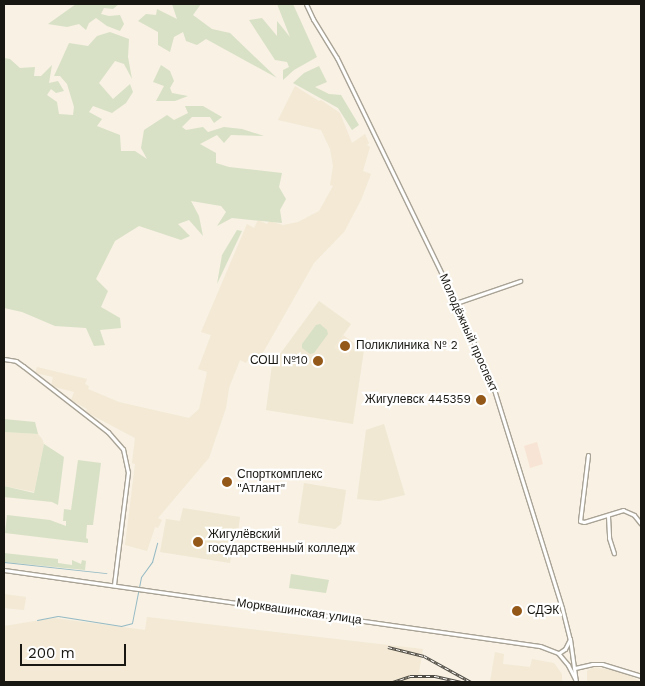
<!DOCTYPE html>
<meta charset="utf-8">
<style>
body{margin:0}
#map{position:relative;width:645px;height:686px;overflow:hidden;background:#f8f1e4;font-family:"Work Sans",sans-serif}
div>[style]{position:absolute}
.commercial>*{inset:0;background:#f8e4d4}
.built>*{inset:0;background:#f3e9d4}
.education>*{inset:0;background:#f0e8d2}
.green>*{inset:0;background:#d8e1c5}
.stream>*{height:1px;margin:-0.5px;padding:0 0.5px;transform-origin:0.5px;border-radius:0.5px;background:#95bac4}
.roads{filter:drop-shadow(1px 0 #a9a396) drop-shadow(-1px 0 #a9a396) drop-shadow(0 1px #a9a396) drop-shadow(0 -1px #a9a396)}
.street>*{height:3px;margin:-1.5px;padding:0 1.5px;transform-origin:1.5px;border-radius:1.5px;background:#fff}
.rail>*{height:3px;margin-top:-1.5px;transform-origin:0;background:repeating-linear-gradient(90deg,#fff 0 4px,#504d46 0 8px);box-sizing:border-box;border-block:1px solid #504d46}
.dots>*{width:14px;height:14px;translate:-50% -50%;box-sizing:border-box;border:2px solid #fff;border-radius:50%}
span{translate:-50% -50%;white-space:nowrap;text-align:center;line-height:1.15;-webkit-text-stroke:4.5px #fff;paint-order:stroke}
.street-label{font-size:12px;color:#191712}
.poi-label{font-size:12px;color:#191712}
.left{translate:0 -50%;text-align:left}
.right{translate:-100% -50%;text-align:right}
.frame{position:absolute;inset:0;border:5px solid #191712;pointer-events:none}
.scale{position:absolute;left:20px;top:644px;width:106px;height:22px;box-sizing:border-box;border:2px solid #191712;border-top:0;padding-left:6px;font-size:15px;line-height:18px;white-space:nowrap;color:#191712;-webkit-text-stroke:4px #fff;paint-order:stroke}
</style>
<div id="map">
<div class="commercial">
<div style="clip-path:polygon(537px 442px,543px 464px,530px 468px,524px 446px)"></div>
</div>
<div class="built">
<div style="clip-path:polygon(295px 86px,319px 101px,321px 100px,340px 113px,352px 143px,365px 134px,369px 143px,367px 145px,370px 147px,363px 171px,371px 174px,361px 200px,344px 232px,314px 263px,256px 365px,248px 360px,246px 363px,240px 360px,229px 388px,226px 408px,209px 458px,158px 518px,162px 520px,158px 528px,155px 527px,147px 551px,125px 545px,135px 464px,132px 463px,135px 438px,86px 412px,87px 409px,71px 400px,74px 392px,51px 386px,53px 377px,35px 373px,37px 367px,87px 379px,85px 384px,89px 386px,88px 389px,119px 402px,189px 418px,199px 409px,207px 372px,198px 369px,211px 335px,201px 332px,247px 224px,254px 228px,258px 220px,267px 224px,269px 221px,283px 225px,298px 222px,319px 211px,333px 186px,330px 185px,333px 166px,330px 149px,321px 130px,278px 120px)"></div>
<div style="clip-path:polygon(343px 335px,357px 345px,347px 358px,334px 348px)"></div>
<div style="clip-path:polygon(4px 594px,26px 597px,24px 610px,4px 608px)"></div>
<div style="clip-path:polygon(147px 617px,423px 649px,419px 672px,427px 679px,451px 682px,4px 682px,4px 626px,54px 618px,145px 630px)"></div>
<div style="clip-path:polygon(495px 652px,504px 654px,503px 664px,530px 667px,532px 659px,554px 663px,562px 674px,562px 682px,490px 682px)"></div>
<div style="clip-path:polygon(593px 667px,624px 672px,641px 682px,587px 682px,587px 671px)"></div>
</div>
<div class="education">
<div style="clip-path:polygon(319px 301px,351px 324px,334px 348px,347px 357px,357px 345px,364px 350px,353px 424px,266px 410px,272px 365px)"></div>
<div style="clip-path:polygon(384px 424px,405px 495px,379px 501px,357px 499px,366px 430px)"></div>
<div style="clip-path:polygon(4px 432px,38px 434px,42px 439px,44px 444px,34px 492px,4px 486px)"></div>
<div style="clip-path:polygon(304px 483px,346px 490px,341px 524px,335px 529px,298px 523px)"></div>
<div style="clip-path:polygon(183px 508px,240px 517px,238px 532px,235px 531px,230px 563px,160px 552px,166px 519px,180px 521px)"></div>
</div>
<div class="green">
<div style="clip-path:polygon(76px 4px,119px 4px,113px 9px,104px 8px,101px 14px,109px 16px,120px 15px,124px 24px,120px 31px,107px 26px,96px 18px,89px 23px,86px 30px,79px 24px,67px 27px,48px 24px)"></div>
<div style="clip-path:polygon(172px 4px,201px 4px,193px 15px,212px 29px,230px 33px,277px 78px,206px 39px,197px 45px,186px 41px,183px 32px,174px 37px,170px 52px,158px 45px,158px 32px,138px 21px,146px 14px,156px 15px,157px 9px,177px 19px)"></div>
<div style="clip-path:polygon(277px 4px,293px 4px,317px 57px,294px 70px,283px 80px,283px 70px,289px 67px,287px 62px,275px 60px,249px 20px,262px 18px,277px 36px,277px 21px,290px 37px)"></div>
<div style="clip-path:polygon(110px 32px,129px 39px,128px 57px,132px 79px,124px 64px,115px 61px,99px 83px,113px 99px,130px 84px,133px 92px,126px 103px,112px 113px,93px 106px,89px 112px,102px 119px,97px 126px,120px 135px,121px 151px,135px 151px,147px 159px,141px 148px,144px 130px,167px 115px,174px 120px,188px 113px,185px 106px,203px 106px,222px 117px,214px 123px,210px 117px,192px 117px,182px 127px,186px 130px,203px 127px,208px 132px,224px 127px,242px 129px,264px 136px,231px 135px,224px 143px,217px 135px,200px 144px,216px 153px,216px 163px,229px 167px,282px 173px,279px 187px,286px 199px,280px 210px,282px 223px,232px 218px,217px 226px,226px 212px,221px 206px,191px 201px,199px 216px,203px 236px,189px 220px,178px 224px,190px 236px,181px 240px,139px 226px,115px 241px,96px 279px,108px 291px,101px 307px,120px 318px,121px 328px,100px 330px,105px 345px,94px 346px,86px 328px,55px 326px,22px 312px,4px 308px,4px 58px,10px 59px,20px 68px,35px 67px,34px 76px,41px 76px,52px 65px,49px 83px,58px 81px,64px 91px,56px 93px,51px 89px,47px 95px,57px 102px,59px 114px,73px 115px,74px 107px,67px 84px,60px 76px,54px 76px,60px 63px,69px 43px,88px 46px,97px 36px)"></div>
<div style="clip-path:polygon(161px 65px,170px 71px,174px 81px,170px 88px,172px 93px,188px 96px,175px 101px,156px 101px,164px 86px,153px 82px)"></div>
<div style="clip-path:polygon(319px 66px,327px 82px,315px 87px,329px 94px,341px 95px,359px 125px,352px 130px,338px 108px,293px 83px,304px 73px)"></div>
<div style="clip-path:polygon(237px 230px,242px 231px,217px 284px,222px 255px)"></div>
<div style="clip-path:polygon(320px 324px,327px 330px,328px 334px,314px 353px,310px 354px,302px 348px,302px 344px,316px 325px)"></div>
<div style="clip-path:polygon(4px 419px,35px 422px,38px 434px,4px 432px)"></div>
<div style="clip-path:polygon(44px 444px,64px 457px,58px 505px,52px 502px,4px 497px,4px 486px,34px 493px)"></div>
<div style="clip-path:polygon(78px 460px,101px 463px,93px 525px,87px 525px,86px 538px,88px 539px,88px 543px,5px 533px,7px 515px,50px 520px,66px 526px,66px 521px,63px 521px,64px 509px,71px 510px)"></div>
<div style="clip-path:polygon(4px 553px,58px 559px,58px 563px,72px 565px,72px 560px,81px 564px,82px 560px,86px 561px,85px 570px,4px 562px)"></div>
<div style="clip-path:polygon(291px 574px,329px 580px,326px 593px,289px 588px)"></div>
</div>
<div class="stream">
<div style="left:4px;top:562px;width:103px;rotate:6.2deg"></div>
<div style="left:37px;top:620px;width:21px;rotate:-11deg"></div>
<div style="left:58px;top:616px;width:64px;rotate:9deg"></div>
<div style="left:121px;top:626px;width:11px;rotate:-15deg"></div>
<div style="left:132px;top:623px;width:47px;rotate:-78.9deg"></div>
<div style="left:141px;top:577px;width:19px;rotate:-54deg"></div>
<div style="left:152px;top:562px;width:20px;rotate:-75deg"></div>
</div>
<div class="roads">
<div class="street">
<div style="left:306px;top:4px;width:17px;rotate:65deg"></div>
<div style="left:313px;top:19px;width:46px;rotate:58.4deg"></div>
<div style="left:337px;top:58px;width:272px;rotate:64.1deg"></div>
<div style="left:456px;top:303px;width:88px;rotate:65.8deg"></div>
<div style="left:492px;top:383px;width:236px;rotate:72.7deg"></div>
<div style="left:562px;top:608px;width:32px;rotate:76deg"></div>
<div style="left:570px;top:639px;width:43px;rotate:82.1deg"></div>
<div style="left:456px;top:303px;width:68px;rotate:-19deg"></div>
<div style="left:4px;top:359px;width:12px;rotate:9deg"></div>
<div style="left:16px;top:361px;width:9px;rotate:36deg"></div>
<div style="left:23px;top:366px;width:108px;rotate:37.8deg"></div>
<div style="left:108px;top:432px;width:23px;rotate:49deg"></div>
<div style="left:123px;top:449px;width:24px;rotate:78deg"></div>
<div style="left:128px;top:472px;width:114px;rotate:97.1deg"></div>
<div style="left:588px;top:455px;width:66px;rotate:96.9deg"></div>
<div style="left:580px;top:521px;width:4px;rotate:14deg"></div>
<div style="left:584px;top:522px;width:41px;rotate:-17.1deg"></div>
<div style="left:623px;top:510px;width:12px;rotate:24deg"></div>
<div style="left:634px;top:515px;width:11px;rotate:52deg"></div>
<div style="left:608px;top:516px;width:22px;rotate:87deg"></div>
<div style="left:609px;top:538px;width:16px;rotate:72deg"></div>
<div style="left:4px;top:570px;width:541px;rotate:8.07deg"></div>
<div style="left:540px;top:646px;width:19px;rotate:21deg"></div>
<div style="left:558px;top:653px;width:16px;rotate:50deg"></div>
<div style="left:568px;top:665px;width:16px;rotate:63deg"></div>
<div style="left:559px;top:653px;width:7px;rotate:-34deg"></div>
<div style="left:565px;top:649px;width:11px;rotate:-63deg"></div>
<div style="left:575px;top:668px;width:17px;rotate:-13deg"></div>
<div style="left:592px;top:664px;width:10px"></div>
<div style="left:602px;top:664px;width:41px;rotate:17.1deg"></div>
</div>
</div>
<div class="rail">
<div style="left:388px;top:647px;width:37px;rotate:14deg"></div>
<div style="left:424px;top:656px;width:54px;rotate:29deg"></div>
<div style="left:393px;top:682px;width:18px;rotate:-19deg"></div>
<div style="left:410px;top:676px;width:25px"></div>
<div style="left:435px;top:676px;width:28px;rotate:13deg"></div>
</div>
<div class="dots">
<div style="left:345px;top:346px;background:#945919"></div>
<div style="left:318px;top:361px;background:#945919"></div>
<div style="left:481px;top:400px;background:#945919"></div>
<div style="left:227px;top:482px;background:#945919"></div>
<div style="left:198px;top:542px;background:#945919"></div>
<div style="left:517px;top:611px;background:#945919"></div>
</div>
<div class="street-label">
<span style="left:468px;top:333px;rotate:66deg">Молодёжный проспект</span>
<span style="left:299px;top:612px;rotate:8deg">Морквашинская улица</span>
</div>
<div class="poi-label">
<span class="left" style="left:356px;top:346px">Поликлиника № 2</span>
<span class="right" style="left:308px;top:361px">СОШ №10</span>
<span class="right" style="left:471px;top:400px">Жигулевск 445359</span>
<span class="left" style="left:237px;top:482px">Спорткомплекс<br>"Атлант"</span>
<span class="left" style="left:208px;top:542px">Жигулёвский<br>государственный колледж</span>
<span class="left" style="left:527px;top:611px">СДЭК</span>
</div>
<div class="frame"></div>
<div class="scale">200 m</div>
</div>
